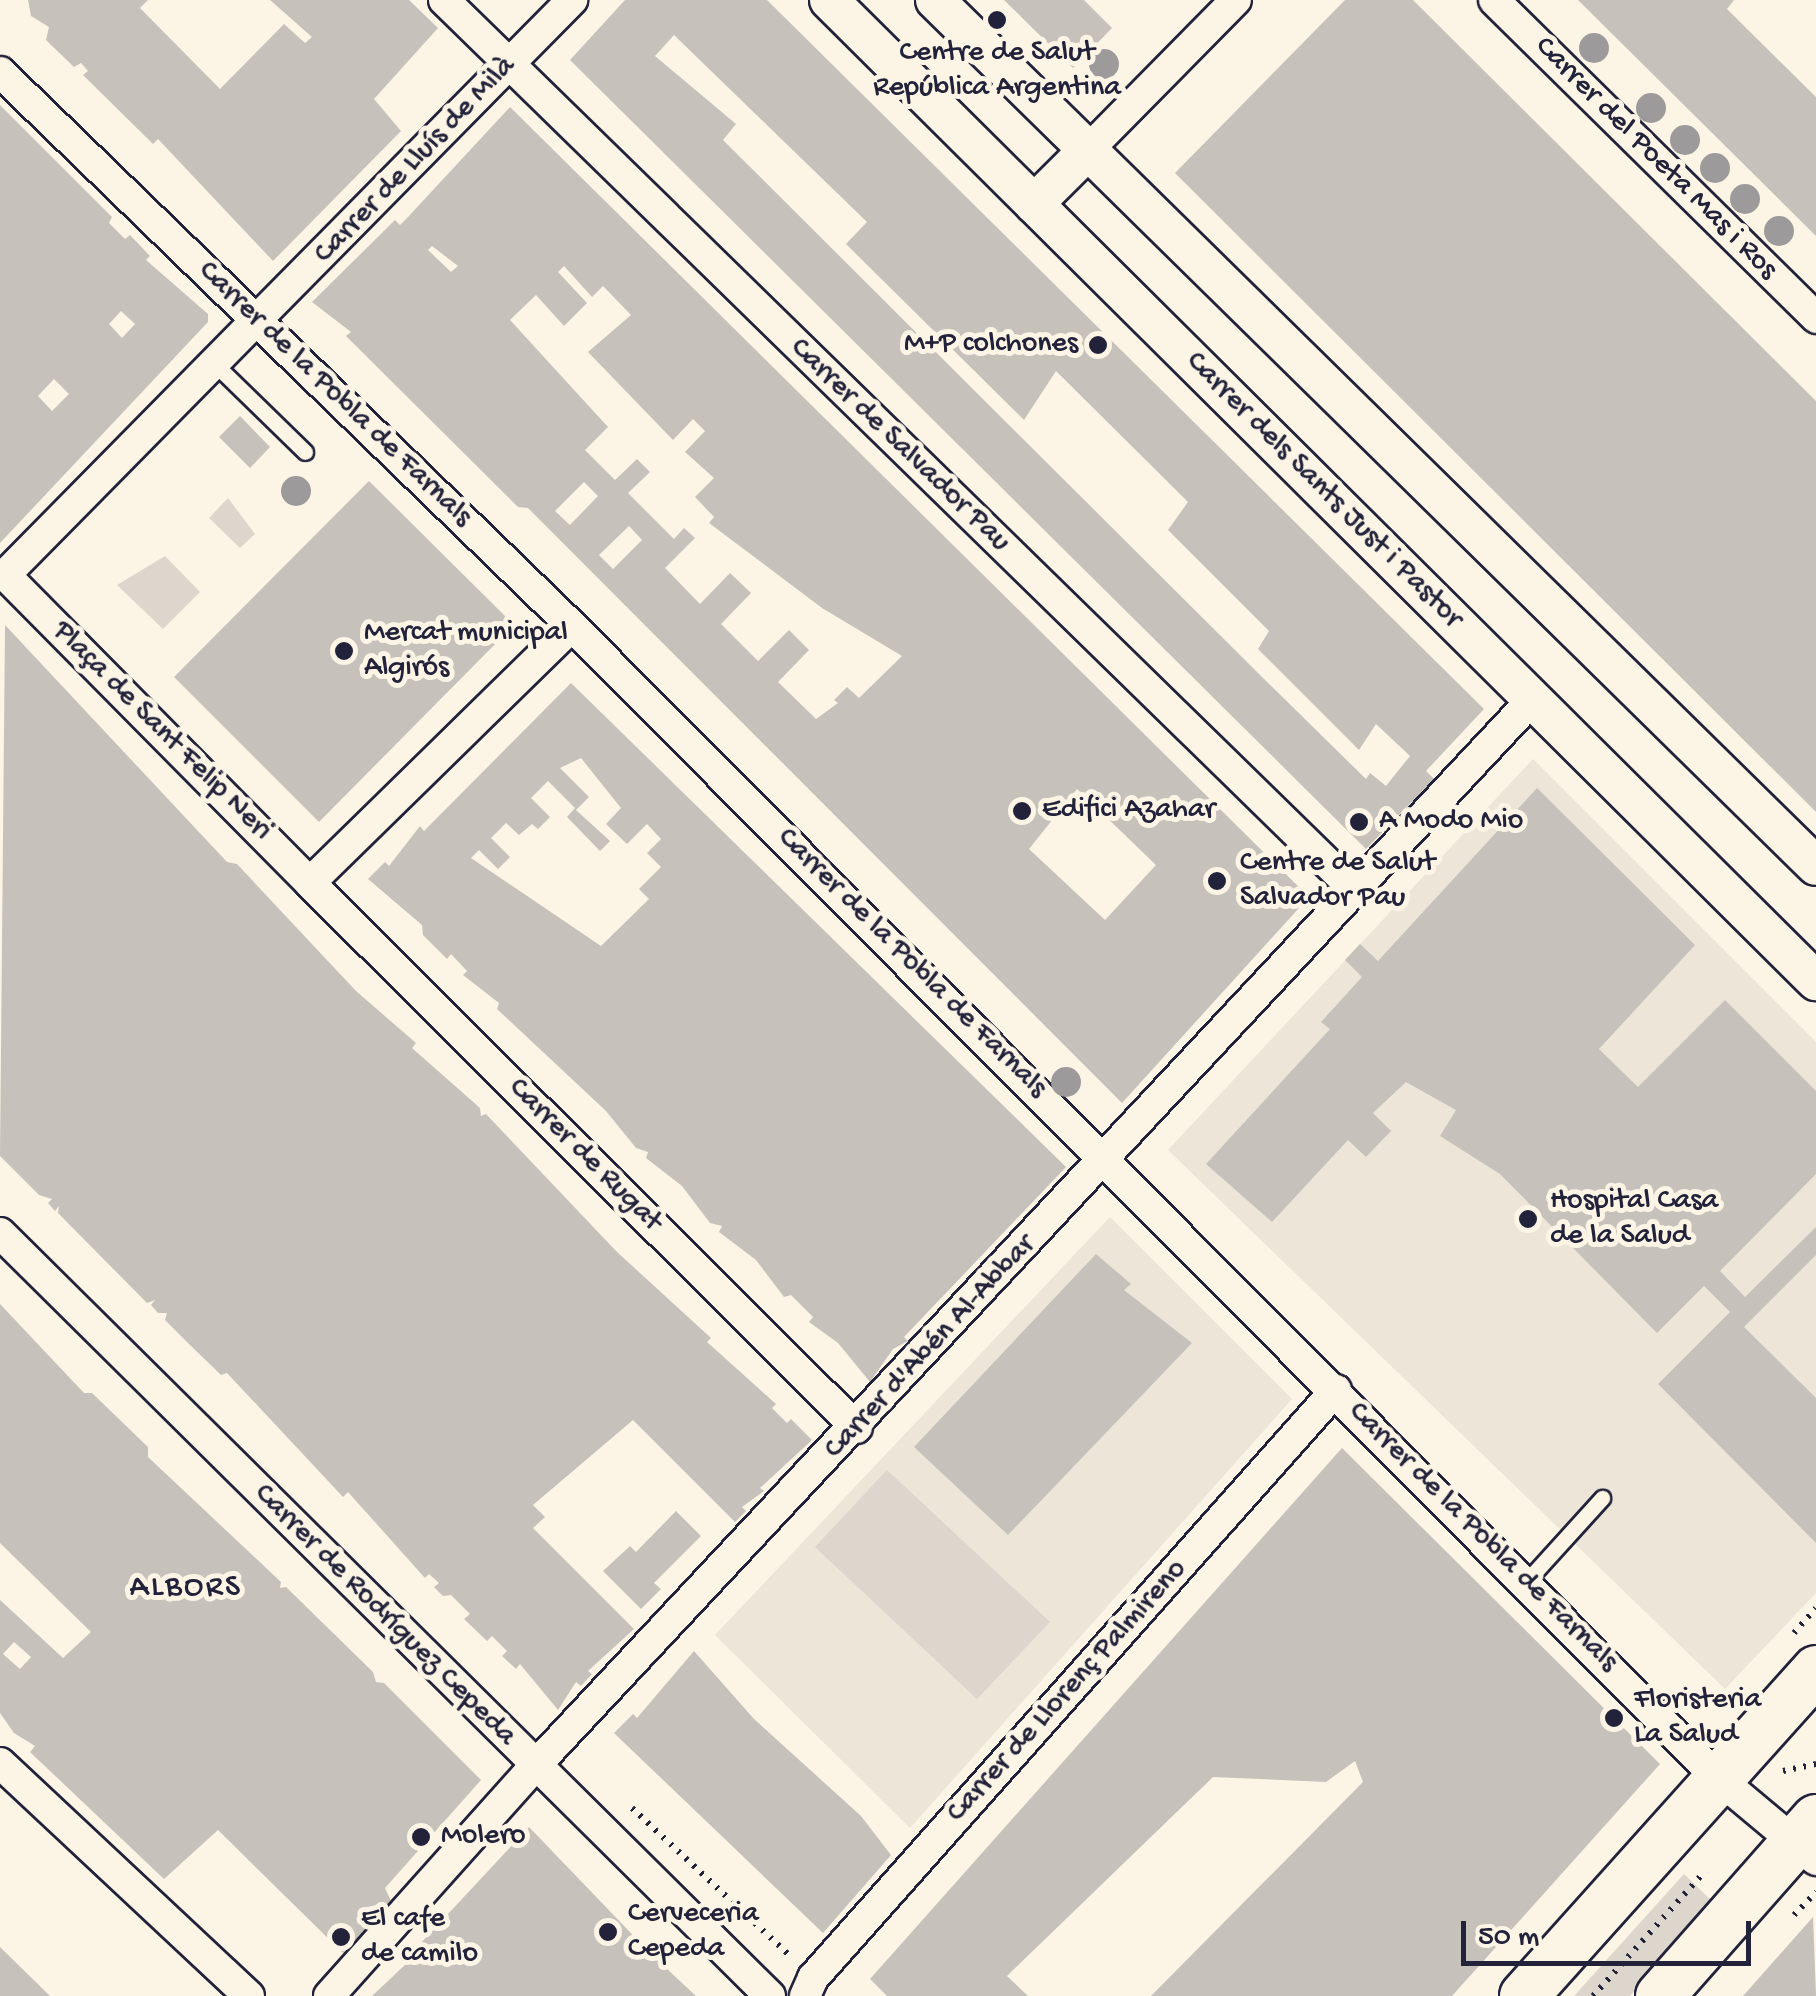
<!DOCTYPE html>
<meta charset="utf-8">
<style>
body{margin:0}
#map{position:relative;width:1816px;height:1996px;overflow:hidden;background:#fcf5e5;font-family:"Gochi Hand",sans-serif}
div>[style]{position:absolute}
.built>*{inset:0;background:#ece5d8}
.green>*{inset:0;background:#dcd6cc}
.building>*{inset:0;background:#c6c1bb}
.path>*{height:6px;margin-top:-3px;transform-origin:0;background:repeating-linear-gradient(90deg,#22223b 0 2.5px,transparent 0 10.5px)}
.roads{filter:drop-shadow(2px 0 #22223b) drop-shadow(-2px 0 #22223b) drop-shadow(0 2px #22223b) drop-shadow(0 -2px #22223b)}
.service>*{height:15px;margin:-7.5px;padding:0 7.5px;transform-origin:7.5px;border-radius:7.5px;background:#fcf5e5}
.minor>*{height:30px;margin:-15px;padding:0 15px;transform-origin:15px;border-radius:15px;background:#fcf5e5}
.tertiary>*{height:38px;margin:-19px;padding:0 19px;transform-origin:19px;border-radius:19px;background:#fcf5e5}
.primary>*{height:48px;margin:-24px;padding:0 24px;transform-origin:24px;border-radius:24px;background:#fcf5e5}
.trees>*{width:30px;height:30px;margin:-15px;border-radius:50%;background:#9d9a9b}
.dots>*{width:28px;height:28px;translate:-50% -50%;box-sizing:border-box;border:5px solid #fcf5e5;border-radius:50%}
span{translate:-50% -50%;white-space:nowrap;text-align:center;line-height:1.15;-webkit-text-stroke:10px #fcf5e5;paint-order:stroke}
.poi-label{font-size:30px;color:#22223b}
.right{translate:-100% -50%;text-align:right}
.left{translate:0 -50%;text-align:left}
.street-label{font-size:30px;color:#22223b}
.neighbourhood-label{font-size:32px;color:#22223b;letter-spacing:2.5px}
.scale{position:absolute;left:1461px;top:1921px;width:290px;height:45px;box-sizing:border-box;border:5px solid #22223b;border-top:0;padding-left:12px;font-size:30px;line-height:35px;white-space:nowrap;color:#22223b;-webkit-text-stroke:8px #fcf5e5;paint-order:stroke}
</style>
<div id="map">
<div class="built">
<div style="clip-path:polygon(1533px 759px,1816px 1042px,1816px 1593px,1725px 1689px,1168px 1150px)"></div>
<div style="clip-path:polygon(1110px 1217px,1292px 1399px,910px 1828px,715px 1635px)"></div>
</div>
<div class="green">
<div style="clip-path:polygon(228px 498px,255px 534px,240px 548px,209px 518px)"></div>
<div style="clip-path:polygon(165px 556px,200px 592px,163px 629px,117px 585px)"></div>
<div style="clip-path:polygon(887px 1470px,1050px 1622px,977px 1699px,815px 1547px)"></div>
<div style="clip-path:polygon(1684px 1874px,1713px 1902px,1630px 1996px,1574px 1996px)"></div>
</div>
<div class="building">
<div style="clip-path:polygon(28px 0,148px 0,140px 8px,220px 89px,284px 24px,305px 43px,312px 37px,270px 0,409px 0,438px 28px,374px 99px,401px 131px,273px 261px,158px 139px,153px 144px,83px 75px,88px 71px,81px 63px,74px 67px,46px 40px,49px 27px,31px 16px)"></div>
<div style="clip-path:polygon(evenodd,625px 0,767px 0,1484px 709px,1426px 771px,1434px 779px,1366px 849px,570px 60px,625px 0,674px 35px,867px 222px,846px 244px,1024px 420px,1056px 371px,1188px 502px,1168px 530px,1269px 631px,1258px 649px,1359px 750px,1376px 724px,1410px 756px,1386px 786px,1370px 773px,1366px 779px,1262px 677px,723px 140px,736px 124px,655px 56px,674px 35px)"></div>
<div style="clip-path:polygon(1004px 0,1084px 0,1112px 28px,1073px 68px)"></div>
<div style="clip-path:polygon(1345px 0,1413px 0,1816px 401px,1816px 812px,1175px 173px)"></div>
<div style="clip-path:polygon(1578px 0,1734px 0,1727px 9px,1816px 97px,1816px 236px)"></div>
<div style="clip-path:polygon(evenodd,0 105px,112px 217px,109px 223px,125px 239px,130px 235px,150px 256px,146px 260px,208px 314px,208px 322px,0 543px,0 105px,121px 311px,135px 324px,122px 338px,109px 324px,121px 311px,0 105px,54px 379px,69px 394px,52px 411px,38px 396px,54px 379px)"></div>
<div style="clip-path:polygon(evenodd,510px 107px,1309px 897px,1122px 1103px,528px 508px,518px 507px,346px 336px,351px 332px,312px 302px,395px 220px,400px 225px,408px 217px,510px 107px,432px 246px,458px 266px,451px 272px,428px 250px,432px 246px,510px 107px,564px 266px,592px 297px,603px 286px,631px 315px,588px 352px,673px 440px,693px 419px,705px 431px,685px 452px,714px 478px,695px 497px,714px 517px,709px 523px,822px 608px,902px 656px,859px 698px,847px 687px,834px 700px,838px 703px,816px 719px,778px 682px,809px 650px,789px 630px,758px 661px,721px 624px,751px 593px,730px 573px,700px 604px,665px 568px,695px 538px,684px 528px,674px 539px,628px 493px,650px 472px,637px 459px,615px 480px,585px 450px,608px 427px,510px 320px,536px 295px,564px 326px,587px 303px,558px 272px,564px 266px,510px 107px,584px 482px,598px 496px,570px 525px,555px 511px,584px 482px,510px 107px,629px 526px,642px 540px,613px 569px,599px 555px,629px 526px,510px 107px,1077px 789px,1156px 865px,1105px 920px,1029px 849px,1077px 789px)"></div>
<div style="clip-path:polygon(240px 416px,270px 447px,250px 468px,219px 437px)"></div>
<div style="clip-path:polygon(369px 481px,514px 625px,319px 822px,174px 677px)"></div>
<div style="clip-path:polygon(5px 625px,227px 862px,237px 864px,356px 991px,416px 1043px,412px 1048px,480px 1108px,481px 1116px,486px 1114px,617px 1252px,711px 1338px,707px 1342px,776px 1404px,772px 1408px,787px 1423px,791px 1419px,812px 1440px,760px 1488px,764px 1491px,742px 1507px,746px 1511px,735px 1522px,633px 1420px,533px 1505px,545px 1517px,533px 1528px,634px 1629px,588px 1671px,592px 1674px,581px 1686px,576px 1682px,558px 1710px,520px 1664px,516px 1669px,502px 1656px,507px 1651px,492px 1636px,487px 1641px,464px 1619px,470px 1614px,451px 1595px,443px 1596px,434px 1587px,439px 1583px,429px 1574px,425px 1578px,348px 1492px,343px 1497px,227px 1373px,221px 1375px,189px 1344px,165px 1320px,167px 1313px,158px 1313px,151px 1305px,155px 1300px,147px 1303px,58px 1213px,59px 1206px,55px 1211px,48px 1203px,52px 1199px,39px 1195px,0 1156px)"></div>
<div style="clip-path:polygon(evenodd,571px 683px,1066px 1167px,904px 1337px,908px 1341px,893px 1349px,870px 1382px,838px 1343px,809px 1322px,813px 1317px,791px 1295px,784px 1297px,756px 1260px,719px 1232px,722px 1226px,710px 1223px,682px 1186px,646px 1158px,648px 1152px,636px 1148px,606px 1111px,497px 1009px,499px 1003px,463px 975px,467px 971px,451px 954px,447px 959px,423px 935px,422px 925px,368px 879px,385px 862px,389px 866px,420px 826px,424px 831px,571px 683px,581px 758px,621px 808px,606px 824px,627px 844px,647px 824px,661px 839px,647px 853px,661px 867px,639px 889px,649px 899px,601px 946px,471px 858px,479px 850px,498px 869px,510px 857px,491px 838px,506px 823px,519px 835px,532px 824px,538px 829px,550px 817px,531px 798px,548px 781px,575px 808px,567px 817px,600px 851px,610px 841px,576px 810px,589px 797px,560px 768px,581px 758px)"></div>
<div style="clip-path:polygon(1537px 788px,1695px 945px,1599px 1049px,1638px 1087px,1725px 1000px,1816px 1091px,1816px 1174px,1720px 1271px,1745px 1297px,1816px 1227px,1816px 1255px,1744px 1327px,1816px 1398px,1816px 1543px,1658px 1384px,1730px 1312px,1704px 1286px,1657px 1333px,1500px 1174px,1440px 1136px,1456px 1110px,1406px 1082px,1373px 1113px,1391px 1131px,1366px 1157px,1348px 1140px,1272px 1222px,1206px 1164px,1330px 1029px,1321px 1022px,1362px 977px,1345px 960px,1360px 944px,1378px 961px)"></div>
<div style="clip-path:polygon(1096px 1254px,1131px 1284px,1124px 1290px,1192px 1343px,1008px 1535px,914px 1447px)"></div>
<div style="clip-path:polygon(evenodd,0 1304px,84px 1393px,92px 1393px,148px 1447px,148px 1457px,281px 1582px,280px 1588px,286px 1587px,373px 1672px,376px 1682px,384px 1683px,481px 1780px,385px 1888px,391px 1901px,343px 1953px,218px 1830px,164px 1879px,30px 1752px,35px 1746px,14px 1733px,0 1713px,0 1600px,63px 1658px,91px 1632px,0 1543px,0 1304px,14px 1642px,31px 1657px,20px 1669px,3px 1654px,14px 1642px)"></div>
<div style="clip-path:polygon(1342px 1448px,1660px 1764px,1452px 1996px,1151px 1996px,1363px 1782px,1355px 1761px,1326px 1782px,1213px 1777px,1007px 1976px,1028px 1996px,887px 1996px,870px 1979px)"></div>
<div style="clip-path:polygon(676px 1511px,701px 1536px,654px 1583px,661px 1589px,641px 1609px,603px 1571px,630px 1546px,636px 1552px)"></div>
<div style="clip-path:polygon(694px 1651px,754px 1719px,861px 1816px,891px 1855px,823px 1933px,614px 1733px,633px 1714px,637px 1718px)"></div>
<div style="clip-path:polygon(529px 1827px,651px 1954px,696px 1996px,372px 1996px,424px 1947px,420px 1944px)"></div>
<div style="clip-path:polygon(1813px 1917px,1816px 1996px,1743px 1996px)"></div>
<div style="clip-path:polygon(0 1947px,50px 1996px,0 1996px)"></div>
</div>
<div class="path">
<div style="left:1794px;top:1633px;width:33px;rotate:-49deg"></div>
<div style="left:1783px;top:1771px;width:34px;rotate:-12deg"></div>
<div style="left:632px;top:1808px;width:216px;rotate:43.1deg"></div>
<div style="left:1794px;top:1915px;width:32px;rotate:-46deg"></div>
<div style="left:1593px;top:1996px;width:168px;rotate:-48.1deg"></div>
</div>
<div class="roads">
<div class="service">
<div style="left:217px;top:366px;width:123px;rotate:44.3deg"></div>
<div style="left:1525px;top:1583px;width:115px;rotate:-47.8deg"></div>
</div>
<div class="minor">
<div style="left:444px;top:0;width:1275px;rotate:44.33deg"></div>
<div style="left:1494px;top:0;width:453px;rotate:44.6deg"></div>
<div style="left:0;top:72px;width:796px;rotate:44.08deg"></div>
<div style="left:572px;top:626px;width:1625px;rotate:45.15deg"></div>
<div style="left:1718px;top:1778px;width:128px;rotate:39.9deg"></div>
<div style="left:1087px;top:151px;width:212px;rotate:-45.4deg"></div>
<div style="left:572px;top:626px;width:367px;rotate:135.6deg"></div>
<div style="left:310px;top:883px;width:433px;rotate:-134.7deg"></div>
<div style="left:5px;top:575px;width:808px;rotate:-45.4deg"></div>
<div style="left:310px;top:883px;width:772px;rotate:44.9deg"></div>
<div style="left:0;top:1233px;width:1084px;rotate:44.74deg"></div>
<div style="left:0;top:1763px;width:341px;rotate:43.1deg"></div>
<div style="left:329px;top:1996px;width:309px;rotate:-48.2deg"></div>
<div style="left:535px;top:1766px;width:1460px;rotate:-46.92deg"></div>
<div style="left:805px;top:1996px;width:20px;rotate:-66deg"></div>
<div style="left:813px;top:1978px;width:787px;rotate:-48.35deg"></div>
</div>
<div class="tertiary">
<div style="left:829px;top:0;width:1392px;rotate:44.83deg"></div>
<div style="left:935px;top:0;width:1235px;rotate:44.51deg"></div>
<div style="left:1034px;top:204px;width:75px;rotate:-45deg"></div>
</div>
<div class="primary">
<div style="left:1524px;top:1996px;width:438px;rotate:-48.1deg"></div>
<div style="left:1660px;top:1996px;width:236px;rotate:-48.6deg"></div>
</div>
</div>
<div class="trees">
<div style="left:1594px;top:48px"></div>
<div style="left:1104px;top:64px"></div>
<div style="left:1651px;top:108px"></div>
<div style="left:1685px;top:140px"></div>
<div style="left:1715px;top:168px"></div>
<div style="left:1745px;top:199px"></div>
<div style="left:1779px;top:231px"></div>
<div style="left:296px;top:491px"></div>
<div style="left:1066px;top:1082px"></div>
</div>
<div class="dots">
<div style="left:997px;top:20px;background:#22223b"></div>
<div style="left:1098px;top:345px;background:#22223b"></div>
<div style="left:344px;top:651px;background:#22223b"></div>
<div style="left:1022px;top:811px;background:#22223b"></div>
<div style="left:1359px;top:822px;background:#22223b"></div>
<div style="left:1217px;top:881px;background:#22223b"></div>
<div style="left:1528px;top:1219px;background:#22223b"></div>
<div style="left:1614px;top:1718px;background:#22223b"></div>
<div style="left:421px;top:1837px;background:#22223b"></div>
<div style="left:608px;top:1932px;background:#22223b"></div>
<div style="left:341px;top:1937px;background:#22223b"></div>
</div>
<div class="poi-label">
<span style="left:997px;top:71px">Centre de Salut<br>República Argentina</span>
<span class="right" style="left:1078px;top:345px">M+P colchones</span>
<span class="left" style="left:364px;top:651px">Mercat municipal<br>Algirós</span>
<span class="left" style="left:1042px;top:811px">Edifici Azahar</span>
<span class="left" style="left:1379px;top:822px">A Modo Mio</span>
<span class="left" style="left:1240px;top:881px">Centre de Salut<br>Salvador Pau</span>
<span class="left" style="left:1550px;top:1219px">Hospital Casa<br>de la Salud</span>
<span class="left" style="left:1634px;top:1718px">Floristeria<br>La Salud</span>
<span class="left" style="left:441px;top:1837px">Molero</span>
<span class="left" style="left:628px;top:1932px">Cerveceria<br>Cepeda</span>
<span class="left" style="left:361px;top:1937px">El cafe<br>de camilo</span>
</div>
<div class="street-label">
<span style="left:1655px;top:159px;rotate:45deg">Carrer del Poeta Mas i Ros</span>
<span style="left:416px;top:161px;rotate:-46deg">Carrer de Lluís de Milà</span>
<span style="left:334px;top:395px;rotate:44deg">Carrer de la Pobla de Farnals</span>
<span style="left:899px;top:446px;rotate:44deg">Carrer de Salvador Pau</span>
<span style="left:1323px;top:491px;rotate:45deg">Carrer dels Sants Just i Pastor</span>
<span style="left:161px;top:732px;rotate:45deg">Plaça de Sant Felip Neri</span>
<span style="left:911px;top:964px;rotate:45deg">Carrer de la Pobla de Farnals</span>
<span style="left:584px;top:1156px;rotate:45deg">Carrer de Rugat</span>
<span style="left:931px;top:1348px;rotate:-47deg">Carrer d'Abén Al-Abbar</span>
<span style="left:1482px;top:1538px;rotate:45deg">Carrer de la Pobla de Farnals</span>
<span style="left:384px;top:1616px;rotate:45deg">Carrer de Rodríguez Cepeda</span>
<span style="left:1068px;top:1692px;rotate:-48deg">Carrer de Llorenç Palmireno</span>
</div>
<div class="neighbourhood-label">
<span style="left:186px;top:1588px">ALBORS</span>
</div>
<div class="scale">50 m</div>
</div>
